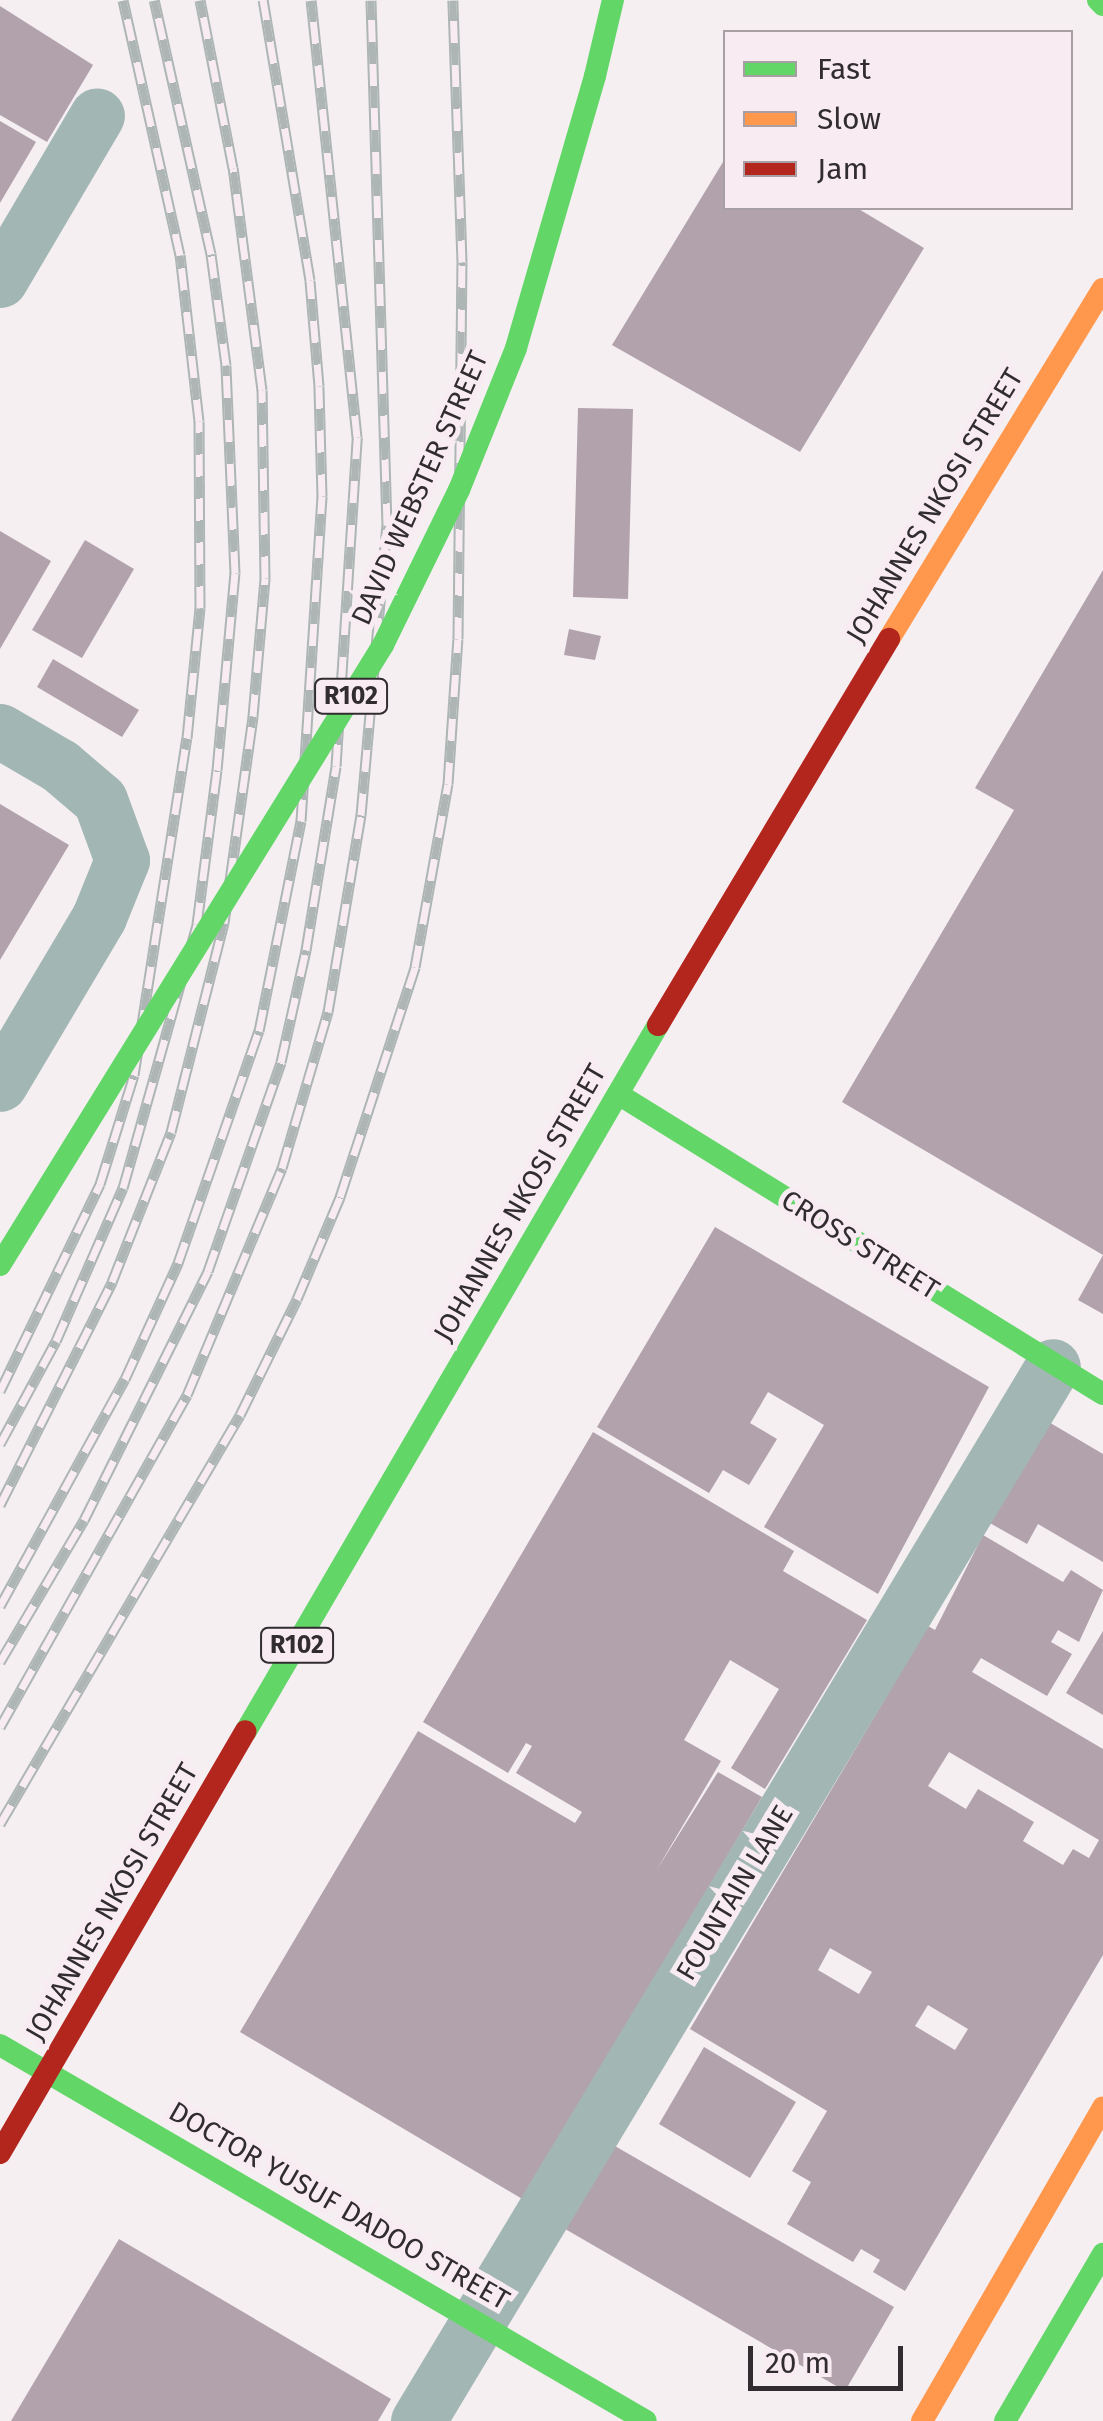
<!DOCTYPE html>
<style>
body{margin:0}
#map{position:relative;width:1103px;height:2421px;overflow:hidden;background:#f5eff2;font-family:"Fira Sans",sans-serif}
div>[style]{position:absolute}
.building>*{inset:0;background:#b2a2ac}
.street>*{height:55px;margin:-27.5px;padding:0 27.5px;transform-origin:27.5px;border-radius:27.5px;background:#a2b7b3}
.fast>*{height:22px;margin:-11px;padding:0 11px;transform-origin:11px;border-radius:11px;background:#63d668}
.slow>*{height:22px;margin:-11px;padding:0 11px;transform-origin:11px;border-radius:11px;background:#ff974d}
.jam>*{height:22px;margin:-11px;padding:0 11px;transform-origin:11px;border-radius:11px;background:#b3261e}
.rail>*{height:11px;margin-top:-5.5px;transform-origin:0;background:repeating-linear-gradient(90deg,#f8ecf2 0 22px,#adb5b5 0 44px);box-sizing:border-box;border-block:2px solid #adb5b5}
.fast-bridge>*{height:22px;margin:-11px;padding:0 11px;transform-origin:11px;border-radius:11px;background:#63d668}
span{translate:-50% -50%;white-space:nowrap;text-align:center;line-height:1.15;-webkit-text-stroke:10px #f8ecf2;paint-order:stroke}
.shield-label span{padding:2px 8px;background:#f8ecf2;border:2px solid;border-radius:8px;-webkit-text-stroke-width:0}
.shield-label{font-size:25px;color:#312c2f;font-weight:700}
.street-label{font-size:28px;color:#312c2f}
.legend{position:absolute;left:723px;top:30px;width:350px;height:180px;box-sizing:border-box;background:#f8ecf2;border:2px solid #a89fa4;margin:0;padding:12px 18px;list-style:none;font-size:30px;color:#312c2f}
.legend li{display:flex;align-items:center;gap:20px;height:50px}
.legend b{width:50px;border:2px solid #a89fa4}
.scale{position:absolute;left:748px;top:2346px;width:155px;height:45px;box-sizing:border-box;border:5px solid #312c2f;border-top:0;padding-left:12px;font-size:30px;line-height:35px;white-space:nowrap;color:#312c2f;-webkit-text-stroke:8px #f8ecf2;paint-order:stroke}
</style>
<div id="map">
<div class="building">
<div style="clip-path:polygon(0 6px,93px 65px,47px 142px,0 115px)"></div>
<div style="clip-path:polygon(0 121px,36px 142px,0 203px)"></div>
<div style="clip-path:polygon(726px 157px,726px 208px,857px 208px,924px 248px,800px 452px,612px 345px)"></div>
<div style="clip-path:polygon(578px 408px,633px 409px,628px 599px,573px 597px)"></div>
<div style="clip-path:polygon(0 531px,51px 561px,0 649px)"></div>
<div style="clip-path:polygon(85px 540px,134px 569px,82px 658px,32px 630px)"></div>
<div style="clip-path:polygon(1103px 570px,1103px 1314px,1078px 1300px,1103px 1255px,842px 1102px,1014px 810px,975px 788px)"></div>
<div style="clip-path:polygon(569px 629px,601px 636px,595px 660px,564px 655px)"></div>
<div style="clip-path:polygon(53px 659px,139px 710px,122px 737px,37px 687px)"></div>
<div style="clip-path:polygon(0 804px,69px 845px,0 960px)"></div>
<div style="clip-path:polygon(715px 1227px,989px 1387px,878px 1594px,764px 1527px,824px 1425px,768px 1392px,750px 1423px,777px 1439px,749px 1485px,723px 1470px,709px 1493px,597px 1427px)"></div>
<div style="clip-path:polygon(1047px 1421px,1103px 1454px,1103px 1562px,1038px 1524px,1027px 1544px,988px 1522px)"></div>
<div style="clip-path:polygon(593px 1432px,794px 1551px,783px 1571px,867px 1620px,765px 1789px,731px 1768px,779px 1689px,730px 1660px,684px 1740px,721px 1761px,656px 1871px,718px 1772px,762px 1797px,524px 2200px,240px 2032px,418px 1731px,575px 1823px,582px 1812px,516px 1773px,532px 1746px,526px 1743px,508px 1773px,423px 1722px)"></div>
<div style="clip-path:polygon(evenodd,983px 1535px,1063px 1582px,1071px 1570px,1103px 1590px,1079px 1642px,1058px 1630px,1051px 1642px,1072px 1654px,1047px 1696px,981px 1658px,972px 1672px,1103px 1749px,1103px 1955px,905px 2291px,873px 2272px,880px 2260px,861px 2249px,853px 2262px,787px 2224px,811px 2182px,792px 2171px,827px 2111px,690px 2029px,928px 1626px,935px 1630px,983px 1535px,949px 1752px,1099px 1840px,1089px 1858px,1073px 1849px,1063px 1865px,1023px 1841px,1034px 1822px,978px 1789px,966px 1809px,928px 1786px,949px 1752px,983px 1535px,830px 1948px,872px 1972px,859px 1994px,818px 1970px,830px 1948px,983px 1535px,928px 2005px,968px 2029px,955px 2050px,915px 2026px,928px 2005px)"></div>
<div style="clip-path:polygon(1103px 1631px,1103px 1715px,1066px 1693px)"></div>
<div style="clip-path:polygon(704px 2047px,796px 2102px,750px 2178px,659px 2124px)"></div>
<div style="clip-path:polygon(608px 2142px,894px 2307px,845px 2391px,560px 2226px)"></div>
<div style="clip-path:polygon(119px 2239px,391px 2399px,378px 2421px,11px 2421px)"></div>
</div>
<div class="street">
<div style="left:0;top:280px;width:191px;rotate:-59.5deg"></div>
<div style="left:0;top:731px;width:69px;rotate:30.3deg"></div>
<div style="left:60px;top:766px;width:52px;rotate:40.4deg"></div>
<div style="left:100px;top:800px;width:64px;rotate:69.9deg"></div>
<div style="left:122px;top:860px;width:61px;rotate:112deg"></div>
<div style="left:99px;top:917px;width:194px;rotate:120.7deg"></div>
<div style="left:418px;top:2421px;width:1231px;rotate:-58.96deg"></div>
</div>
<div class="fast">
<div style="left:1098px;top:0;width:7px;rotate:45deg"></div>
<div style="left:595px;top:76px;width:78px;rotate:-76.7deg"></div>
<div style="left:618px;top:1094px;width:570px;rotate:31.74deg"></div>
<div style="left:246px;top:1731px;width:817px;rotate:-59.73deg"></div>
<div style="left:0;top:2045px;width:747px;rotate:30.2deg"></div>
<div style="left:1005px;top:2421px;width:194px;rotate:-59.6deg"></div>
</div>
<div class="slow">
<div style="left:889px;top:639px;width:410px;rotate:-58.6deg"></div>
<div style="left:922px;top:2421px;width:362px;rotate:-60deg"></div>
</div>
<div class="jam">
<div style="left:658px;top:1025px;width:450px;rotate:-59.1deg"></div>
<div style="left:0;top:2153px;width:488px;rotate:-59.8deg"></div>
</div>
<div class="rail">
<div style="left:0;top:1391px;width:230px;rotate:-64.2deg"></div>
<div style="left:100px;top:1184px;width:114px;rotate:-72.7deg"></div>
<div style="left:134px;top:1075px;width:341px;rotate:-81.1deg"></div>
<div style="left:187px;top:738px;width:131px;rotate:-84.3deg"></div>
<div style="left:200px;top:608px;width:187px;rotate:-90.3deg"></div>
<div style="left:199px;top:421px;width:167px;rotate:-96.5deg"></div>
<div style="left:180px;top:255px;width:261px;rotate:-102.6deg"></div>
<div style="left:0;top:1444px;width:117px;rotate:-61.5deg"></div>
<div style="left:56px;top:1341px;width:167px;rotate:-66.4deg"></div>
<div style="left:123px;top:1188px;width:274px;rotate:-74.3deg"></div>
<div style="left:197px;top:924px;width:155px;rotate:-82.6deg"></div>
<div style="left:217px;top:770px;width:198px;rotate:-84.8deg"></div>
<div style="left:235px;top:573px;width:208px;rotate:-92.5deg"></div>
<div style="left:226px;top:365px;width:112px;rotate:-97.7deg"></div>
<div style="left:211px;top:254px;width:260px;rotate:-102.6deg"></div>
<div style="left:0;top:1505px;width:250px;rotate:-63.3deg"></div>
<div style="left:112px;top:1282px;width:161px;rotate:-68.5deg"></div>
<div style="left:171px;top:1132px;width:216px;rotate:-75.8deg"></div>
<div style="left:224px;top:923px;width:209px;rotate:-82deg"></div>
<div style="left:253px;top:716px;width:139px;rotate:-85deg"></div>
<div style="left:265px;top:578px;width:188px;rotate:-90.9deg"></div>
<div style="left:262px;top:390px;width:224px;rotate:-97.4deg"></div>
<div style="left:233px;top:168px;width:171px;rotate:-101.1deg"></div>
<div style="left:0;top:1606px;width:259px;rotate:-61.2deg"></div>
<div style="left:125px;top:1379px;width:128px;rotate:-65.4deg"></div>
<div style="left:178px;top:1263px;width:246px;rotate:-70.8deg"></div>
<div style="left:259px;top:1031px;width:214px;rotate:-78.7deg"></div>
<div style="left:301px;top:821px;width:326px;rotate:-86.3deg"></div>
<div style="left:322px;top:496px;width:110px;rotate:-91.6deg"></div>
<div style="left:319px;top:386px;width:106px;rotate:-94.9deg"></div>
<div style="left:310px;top:280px;width:284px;rotate:-99.5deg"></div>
<div style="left:0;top:1662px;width:165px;rotate:-59.4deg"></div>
<div style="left:84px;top:1520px;width:278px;rotate:-63.5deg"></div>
<div style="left:208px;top:1271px;width:221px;rotate:-70.7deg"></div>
<div style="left:281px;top:1062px;width:115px;rotate:-77.4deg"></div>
<div style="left:306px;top:950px;width:186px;rotate:-80.7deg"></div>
<div style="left:336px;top:766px;width:330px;rotate:-86.3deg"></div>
<div style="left:357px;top:437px;width:439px;rotate:-96deg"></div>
<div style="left:0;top:1727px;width:381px;rotate:-60.6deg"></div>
<div style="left:187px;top:1395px;width:246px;rotate:-67.3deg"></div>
<div style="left:282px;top:1168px;width:163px;rotate:-73.6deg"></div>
<div style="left:328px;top:1012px;width:200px;rotate:-80.5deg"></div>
<div style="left:361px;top:815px;width:291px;rotate:-84.9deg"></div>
<div style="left:387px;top:525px;width:525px;rotate:-91.75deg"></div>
<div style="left:0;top:1824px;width:474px;rotate:-59.6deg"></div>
<div style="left:240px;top:1415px;width:129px;rotate:-63.8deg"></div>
<div style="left:297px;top:1299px;width:111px;rotate:-67.1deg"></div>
<div style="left:340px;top:1197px;width:242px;rotate:-71.9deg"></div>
<div style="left:415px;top:967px;width:186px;rotate:-79.8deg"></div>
<div style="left:448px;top:784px;width:145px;rotate:-86.1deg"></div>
<div style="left:458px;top:639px;width:377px;rotate:-89.4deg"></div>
<div style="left:462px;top:262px;width:262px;rotate:-92deg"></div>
</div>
<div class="fast-bridge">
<div style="left:0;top:1265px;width:729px;rotate:-58.29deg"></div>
<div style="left:383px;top:645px;width:173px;rotate:-63.9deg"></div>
<div style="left:459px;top:490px;width:153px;rotate:-68.1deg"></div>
<div style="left:516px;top:348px;width:283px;rotate:-73.8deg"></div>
</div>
<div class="shield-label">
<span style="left:351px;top:696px">R102</span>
<span style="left:297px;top:1645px">R102</span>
</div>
<div class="street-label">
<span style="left:420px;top:488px;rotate:-66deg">DAVID WEBSTER STREET</span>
<span style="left:935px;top:506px;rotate:-59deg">JOHANNES NKOSI STREET</span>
<span style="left:520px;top:1203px;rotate:-60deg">JOHANNES NKOSI STREET</span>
<span style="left:860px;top:1245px;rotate:32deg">CROSS STREET</span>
<span style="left:735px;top:1893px;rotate:-59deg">FOUNTAIN LANE</span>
<span style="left:112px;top:1902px;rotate:-60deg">JOHANNES NKOSI STREET</span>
<span style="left:339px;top:2206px;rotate:30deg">DOCTOR YUSUF DADOO STREET</span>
</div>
<ul class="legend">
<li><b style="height:12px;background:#63d668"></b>Fast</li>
<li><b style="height:12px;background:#ff974d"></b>Slow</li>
<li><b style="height:12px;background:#b3261e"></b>Jam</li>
</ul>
<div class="scale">20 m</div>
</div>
